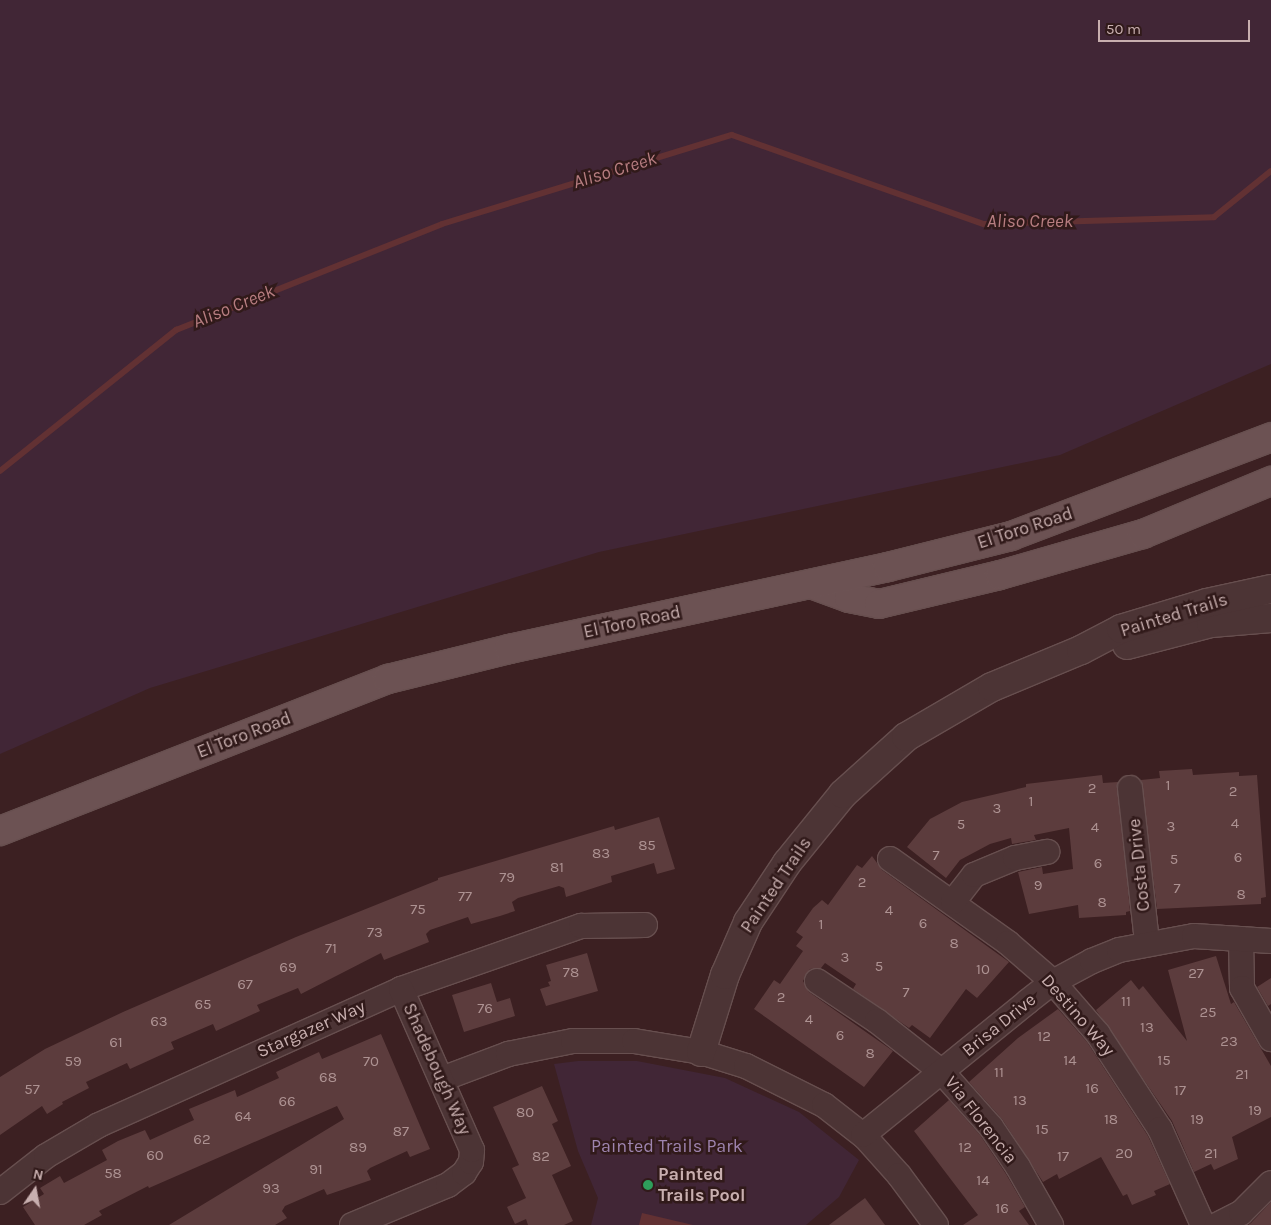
<!DOCTYPE html>
<style>
body{margin:0}
#map{position:relative;width:1271px;height:1225px;overflow:hidden;background:#3c2022;font-family:Karla,sans-serif}
div>[style]{position:absolute}
.green>*{inset:0;background:#412636}
.water>*{inset:0;background:#623133}
.stream>*{height:6px;margin:-3px;padding:0 3px;transform-origin:3px;border-radius:3px;background:#623133}
.building>*{inset:0;background:#5c3c3d}
.roads{filter:drop-shadow(1px 0 #674f4f) drop-shadow(-1px 0 #674f4f) drop-shadow(0 1px #674f4f) drop-shadow(0 -1px #674f4f)}
.minor>*{height:24px;margin:-12px;padding:0 12px;transform-origin:12px;border-radius:12px;background:#4c3435}
.tertiary>*{height:28px;margin:-14px;padding:0 14px;transform-origin:14px;border-radius:14px;background:#4c3435}
.primary>*{height:28px;margin:-14px;padding:0 14px;transform-origin:14px;border-radius:14px;background:#6c5253}
.dots>*{width:14px;height:14px;translate:-50% -50%;box-sizing:border-box;border:2px solid #311a1a;border-radius:50%}
span{translate:-50% -50%;white-space:nowrap;text-align:center;line-height:1.15;-webkit-text-stroke:5px #311a1a;paint-order:stroke}
.number-label{font-size:15px;color:#ad9292}
.number-label span{-webkit-text-stroke-width:0}
.street-label{font-size:18px;color:#c8afaf}
.park-label{font-size:18px;color:#9e84af}
.poi-label{font-size:18px;color:#c8afaf;font-weight:700}
.left{translate:0 -50%;text-align:left}
.water-label{font-size:19px;color:#b77d80;font-style:italic}
.north{position:absolute;left:10px;top:1165px;width:50px;height:50px;-webkit-text-stroke:4px #311a1a;paint-order:stroke;rotate:12deg;font-size:14px;font-weight:700;line-height:20px;text-align:center;color:#c8afaf}
.north::after{content:'';display:block;margin:auto;width:18px;height:22px;background:#c8afaf;clip-path:polygon(50% 0,100% 100%,50% 72%,0 100%)}
.scale{position:absolute;left:1098px;top:20px;width:152px;height:22px;box-sizing:border-box;border:2px solid #c8afaf;border-top:0;padding-left:6px;font-size:15px;line-height:18px;white-space:nowrap;color:#c8afaf;-webkit-text-stroke:4px #311a1a;paint-order:stroke}
</style>
<div id="map">
<div class="green">
<div style="clip-path:polygon(0 0,1271px 0,1271px 364px,1060px 455px,599px 552px,150px 688px,0 754px)"></div>
<div style="clip-path:polygon(578px 1061px,637px 1061px,725px 1078px,799px 1112px,859px 1160px,839px 1197px,806px 1225px,591px 1225px,598px 1198px,578px 1151px,554px 1064px)"></div>
</div>
<div class="water">
<div style="clip-path:polygon(642px 1213px,693px 1225px,639px 1225px)"></div>
</div>
<div class="stream">
<div style="left:0;top:471px;width:226px;rotate:-38.7deg"></div>
<div style="left:176px;top:330px;width:286px;rotate:-21.7deg"></div>
<div style="left:442px;top:224px;width:303px;rotate:-17.1deg"></div>
<div style="left:732px;top:135px;width:267px;rotate:19.5deg"></div>
<div style="left:984px;top:224px;width:230px;rotate:-1.7deg"></div>
<div style="left:1214px;top:217px;width:73px;rotate:-38.9deg"></div>
</div>
<div class="building">
<div style="clip-path:polygon(1192px 769px,1193px 775px,1239px 772px,1239px 776px,1257px 775px,1266px 897px,1261px 898px,1261px 904px,1157px 909px,1141px 780px,1160px 778px,1159px 771px)"></div>
<div style="clip-path:polygon(1102px 775px,1103px 783px,1118px 782px,1130px 911px,1126px 912px,1126px 915px,1079px 918px,1078px 905px,1029px 914px,1018px 872px,1042px 867px,1043px 874px,1073px 869px,1069px 828px,1034px 835px,1036px 840px,1012px 844px,1011px 838px,990px 844px,960px 860px,946px 878px,907px 847px,930px 819px,962px 802px,1026px 787px,1026px 784px)"></div>
<div style="clip-path:polygon(659px 817px,675px 869px,657px 874px,654px 863px,611px 876px,612px 882px,566px 897px,564px 888px,559px 886px,518px 898px,512px 902px,515px 911px,500px 916px,471px 924px,468px 917px,430px 930px,426px 934px,429px 942px,384px 960px,381px 953px,301px 994px,298px 988px,257px 1005px,260px 1011px,216px 1031px,213px 1024px,171px 1042px,174px 1049px,130px 1069px,127px 1063px,86px 1082px,89px 1088px,62px 1102px,63px 1104px,47px 1114px,42px 1106px,0 1135px,0 1077px,45px 1049px,123px 1012px,296px 937px,438px 880px,438px 878px,614px 826px,615px 830px)"></div>
<div style="clip-path:polygon(872px 856px,882px 870px,1009px 962px,977px 998px,966px 989px,930px 1038px,912px 1025px,909px 1028px,853px 989px,856px 984px,825px 963px,821px 968px,810px 969px,803px 981px,809px 992px,893px 1051px,864px 1087px,754px 1009px,774px 980px,780px 984px,803px 951px,796px 946px,803px 937px,796px 932px,813px 908px,822px 900px,828px 905px,857px 865px,862px 868px)"></div>
<div style="clip-path:polygon(587px 953px,598px 991px,546px 1006px,540px 989px,550px 986px,548px 982px,551px 981px,546px 965px)"></div>
<div style="clip-path:polygon(1216px 956px,1231px 1004px,1234px 1002px,1271px 1066px,1271px 1117px,1232px 1137px,1238px 1159px,1214px 1170px,1211px 1164px,1194px 1172px,1172px 1121px,1096px 1010px,1131px 980px,1139px 990px,1143px 986px,1187px 1041px,1168px 970px)"></div>
<div style="clip-path:polygon(1271px 978px,1271px 1004px,1268px 1006px,1257px 987px)"></div>
<div style="clip-path:polygon(491px 983px,497px 1002px,510px 998px,515px 1016px,464px 1032px,452px 995px)"></div>
<div style="clip-path:polygon(1058px 1009px,1087px 1042px,1148px 1136px,1170px 1184px,1154px 1191px,1156px 1195px,1132px 1205px,1127px 1194px,1123px 1196px,1101px 1157px,1059px 1179px,1057px 1174px,1043px 1182px,1002px 1119px,969px 1082px,1018px 1038px)"></div>
<div style="clip-path:polygon(381px 1034px,430px 1149px,410px 1157px,407px 1151px,370px 1168px,367px 1171px,371px 1180px,327px 1195px,324px 1189px,285px 1206px,282px 1211px,287px 1218px,275px 1225px,169px 1225px,344px 1119px,337px 1106px,149px 1188px,148px 1186px,99px 1211px,102px 1215px,84px 1225px,35px 1225px,23px 1207px,44px 1194px,40px 1188px,60px 1176px,64px 1183px,107px 1160px,102px 1150px,118px 1141px,145px 1130px,150px 1140px,194px 1120px,189px 1109px,235px 1090px,237px 1097px,279px 1078px,276px 1072px,319px 1052px,322px 1059px)"></div>
<div style="clip-path:polygon(542px 1086px,558px 1121px,552px 1124px,571px 1166px,552px 1175px,573px 1221px,564px 1225px,528px 1225px,526px 1219px,515px 1224px,507px 1207px,526px 1198px,512px 1168px,519px 1165px,493px 1107px)"></div>
<div style="clip-path:polygon(949px 1100px,980px 1135px,1006px 1174px,1025px 1207px,1019px 1211px,1029px 1225px,963px 1225px,978px 1215px,914px 1131px)"></div>
<div style="clip-path:polygon(865px 1198px,885px 1225px,829px 1225px)"></div>
<div style="clip-path:polygon(1271px 1202px,1271px 1225px,1248px 1225px,1251px 1223px)"></div>
</div>
<div class="roads">
<div class="minor">
<div style="left:1130px;top:788px;width:156px;rotate:83.7deg"></div>
<div style="left:890px;top:859px;width:145px;rotate:35.4deg"></div>
<div style="left:1008px;top:943px;width:60px;rotate:40.9deg"></div>
<div style="left:1053px;top:982px;width:69px;rotate:49.1deg"></div>
<div style="left:1098px;top:1034px;width:113px;rotate:56.9deg"></div>
<div style="left:1160px;top:1129px;width:105px;rotate:65.9deg"></div>
<div style="left:953px;top:902px;width:34px;rotate:-52deg"></div>
<div style="left:974px;top:875px;width:44px;rotate:-22.5deg"></div>
<div style="left:1015px;top:858px;width:33px;rotate:-11deg"></div>
<div style="left:1241px;top:939px;width:49px;rotate:88.8deg"></div>
<div style="left:1242px;top:988px;width:59px;rotate:60.4deg"></div>
<div style="left:817px;top:981px;width:72px;rotate:33.7deg"></div>
<div style="left:877px;top:1021px;width:83px;rotate:38.1deg"></div>
<div style="left:942px;top:1072px;width:74px;rotate:48.3deg"></div>
<div style="left:991px;top:1127px;width:48px;rotate:56deg"></div>
<div style="left:1018px;top:1167px;width:67px;rotate:60.4deg"></div>
<div style="left:442px;top:1079px;width:71px;rotate:-20.7deg"></div>
<div style="left:508px;top:1054px;width:66px;rotate:-11.3deg"></div>
<div style="left:573px;top:1041px;width:61px"></div>
<div style="left:634px;top:1041px;width:68px;rotate:9.3deg"></div>
<div style="left:701px;top:1052px;width:47px;rotate:17.3deg"></div>
<div style="left:746px;top:1066px;width:87px;rotate:26.6deg"></div>
<div style="left:824px;top:1105px;width:52px;rotate:38deg"></div>
<div style="left:865px;top:1137px;width:51px;rotate:48.2deg"></div>
<div style="left:899px;top:1175px;width:62px;rotate:53.5deg"></div>
<div style="left:863px;top:1135px;width:211px;rotate:-39deg"></div>
<div style="left:1027px;top:1002px;width:33px;rotate:-38deg"></div>
<div style="left:1053px;top:982px;width:44px;rotate:-28.3deg"></div>
<div style="left:1092px;top:961px;width:29px;rotate:-22deg"></div>
<div style="left:1119px;top:950px;width:76px;rotate:-10.6deg"></div>
<div style="left:1194px;top:936px;width:77px;rotate:3.7deg"></div>
<div style="left:0;top:1192px;width:58px;rotate:-38deg"></div>
<div style="left:46px;top:1156px;width:61px;rotate:-30.3deg"></div>
<div style="left:99px;top:1125px;width:331px;rotate:-24.2deg"></div>
<div style="left:401px;top:989px;width:191px;rotate:-19.3deg"></div>
<div style="left:581px;top:926px;width:64px;rotate:-0.9deg"></div>
<div style="left:352px;top:1225px;width:104px;rotate:-22.6deg"></div>
<div style="left:448px;top:1185px;width:20px;rotate:-37deg"></div>
<div style="left:464px;top:1173px;width:13px;rotate:-58deg"></div>
<div style="left:471px;top:1162px;width:12px;rotate:-85deg"></div>
<div style="left:472px;top:1150px;width:176px;rotate:-113.8deg"></div>
<div style="left:1217px;top:1225px;width:27px;rotate:-27deg"></div>
<div style="left:1241px;top:1213px;width:42px;rotate:-45deg"></div>
</div>
<div class="tertiary">
<div style="left:1127px;top:645px;width:87px;rotate:-14.7deg"></div>
<div style="left:1211px;top:623px;width:60px;rotate:-4.8deg"></div>
<div style="left:701px;top:1052px;width:81px;rotate:-72.7deg"></div>
<div style="left:725px;top:975px;width:58px;rotate:-66.5deg"></div>
<div style="left:748px;top:922px;width:71px;rotate:-56.5deg"></div>
<div style="left:787px;top:863px;width:89px;rotate:-50.9deg"></div>
<div style="left:843px;top:794px;width:85px;rotate:-42.1deg"></div>
<div style="left:906px;top:737px;width:99px;rotate:-30.2deg"></div>
<div style="left:992px;top:687px;width:96px;rotate:-22.6deg"></div>
<div style="left:1081px;top:650px;width:45px;rotate:-27.7deg"></div>
<div style="left:1121px;top:629px;width:90px;rotate:-16.8deg"></div>
<div style="left:1207px;top:603px;width:66px;rotate:-12.3deg"></div>
</div>
<div class="primary">
<div style="left:811px;top:584px;width:40px;rotate:20.2deg"></div>
<div style="left:849px;top:598px;width:31px;rotate:11deg"></div>
<div style="left:879px;top:604px;width:124px;rotate:-13.5deg"></div>
<div style="left:1000px;top:575px;width:149px;rotate:-16deg"></div>
<div style="left:1143px;top:534px;width:139px;rotate:-22.5deg"></div>
<div style="left:0;top:831px;width:417px;rotate:-21.4deg"></div>
<div style="left:388px;top:679px;width:125px;rotate:-13.9deg"></div>
<div style="left:509px;top:649px;width:388px;rotate:-12.2deg"></div>
<div style="left:888px;top:567px;width:127px;rotate:-14.1deg"></div>
<div style="left:1011px;top:536px;width:278px;rotate:-20.8deg"></div>
</div>
</div>
<div class="dots">
<div style="left:648px;top:1185px;background:#2e9e5b"></div>
</div>
<div class="number-label">
<span style="left:1168px;top:786px">1</span>
<span style="left:1092px;top:789px">2</span>
<span style="left:1233px;top:792px">2</span>
<span style="left:1031px;top:802px">1</span>
<span style="left:997px;top:809px">3</span>
<span style="left:1235px;top:824px">4</span>
<span style="left:961px;top:825px">5</span>
<span style="left:1171px;top:827px">3</span>
<span style="left:1095px;top:828px">4</span>
<span style="left:647px;top:846px">85</span>
<span style="left:601px;top:854px">83</span>
<span style="left:936px;top:856px">7</span>
<span style="left:1238px;top:858px">6</span>
<span style="left:1174px;top:860px">5</span>
<span style="left:1098px;top:864px">6</span>
<span style="left:557px;top:868px">81</span>
<span style="left:507px;top:878px">79</span>
<span style="left:862px;top:883px">2</span>
<span style="left:1038px;top:886px">9</span>
<span style="left:1177px;top:889px">7</span>
<span style="left:1241px;top:895px">8</span>
<span style="left:465px;top:897px">77</span>
<span style="left:1102px;top:903px">8</span>
<span style="left:418px;top:910px">75</span>
<span style="left:889px;top:911px">4</span>
<span style="left:923px;top:924px">6</span>
<span style="left:821px;top:925px">1</span>
<span style="left:375px;top:933px">73</span>
<span style="left:954px;top:944px">8</span>
<span style="left:331px;top:949px">71</span>
<span style="left:845px;top:958px">3</span>
<span style="left:879px;top:967px">5</span>
<span style="left:288px;top:968px">69</span>
<span style="left:983px;top:970px">10</span>
<span style="left:571px;top:973px">78</span>
<span style="left:1196px;top:974px">27</span>
<span style="left:245px;top:985px">67</span>
<span style="left:906px;top:993px">7</span>
<span style="left:781px;top:998px">2</span>
<span style="left:1126px;top:1002px">11</span>
<span style="left:203px;top:1005px">65</span>
<span style="left:485px;top:1009px">76</span>
<span style="left:1208px;top:1013px">25</span>
<span style="left:809px;top:1020px">4</span>
<span style="left:159px;top:1022px">63</span>
<span style="left:1147px;top:1028px">13</span>
<span style="left:840px;top:1036px">6</span>
<span style="left:1044px;top:1037px">12</span>
<span style="left:1229px;top:1042px">23</span>
<span style="left:116px;top:1043px">61</span>
<span style="left:870px;top:1054px">8</span>
<span style="left:1070px;top:1061px">14</span>
<span style="left:1164px;top:1061px">15</span>
<span style="left:73px;top:1062px">59</span>
<span style="left:371px;top:1062px">70</span>
<span style="left:999px;top:1073px">11</span>
<span style="left:1242px;top:1075px">21</span>
<span style="left:328px;top:1078px">68</span>
<span style="left:1092px;top:1089px">16</span>
<span style="left:32px;top:1090px">57</span>
<span style="left:1180px;top:1091px">17</span>
<span style="left:1020px;top:1101px">13</span>
<span style="left:287px;top:1102px">66</span>
<span style="left:1255px;top:1111px">19</span>
<span style="left:525px;top:1113px">80</span>
<span style="left:243px;top:1117px">64</span>
<span style="left:1111px;top:1120px">18</span>
<span style="left:1197px;top:1120px">19</span>
<span style="left:1042px;top:1130px">15</span>
<span style="left:401px;top:1132px">87</span>
<span style="left:202px;top:1140px">62</span>
<span style="left:358px;top:1148px">89</span>
<span style="left:965px;top:1148px">12</span>
<span style="left:1124px;top:1154px">20</span>
<span style="left:1211px;top:1154px">21</span>
<span style="left:155px;top:1156px">60</span>
<span style="left:541px;top:1157px">82</span>
<span style="left:1063px;top:1157px">17</span>
<span style="left:316px;top:1170px">91</span>
<span style="left:113px;top:1174px">58</span>
<span style="left:983px;top:1181px">14</span>
<span style="left:271px;top:1189px">93</span>
<span style="left:1002px;top:1209px">16</span>
</div>
<div class="street-label">
<span style="left:1025px;top:528px;rotate:-18deg">El Toro Road</span>
<span style="left:1174px;top:615px;rotate:-17deg">Painted Trails</span>
<span style="left:632px;top:622px;rotate:-12deg">El Toro Road</span>
<span style="left:244px;top:735px;rotate:-21deg">El Toro Road</span>
<span style="left:1139px;top:865px;rotate:-96deg">Costa Drive</span>
<span style="left:776px;top:885px;rotate:-56deg">Painted Trails</span>
<span style="left:1078px;top:1015px;rotate:49deg">Destino Way</span>
<span style="left:999px;top:1025px;rotate:-39deg">Brisa Drive</span>
<span style="left:311px;top:1029px;rotate:-24deg">Stargazer Way</span>
<span style="left:437px;top:1069px;rotate:66deg">Shadebough Way</span>
<span style="left:981px;top:1120px;rotate:52deg">Via Florencia</span>
</div>
<div class="park-label">
<span style="left:667px;top:1146px">Painted Trails Park</span>
</div>
<div class="poi-label">
<span class="left" style="left:658px;top:1185px">Painted<br>Trails Pool</span>
</div>
<div class="water-label">
<span style="left:615px;top:171px;rotate:-17deg">Aliso Creek</span>
<span style="left:1030px;top:222px">Aliso Creek</span>
<span style="left:234px;top:307px;rotate:-22deg">Aliso Creek</span>
</div>
<div class="north">N</div>
<div class="scale">50 m</div>
</div>
